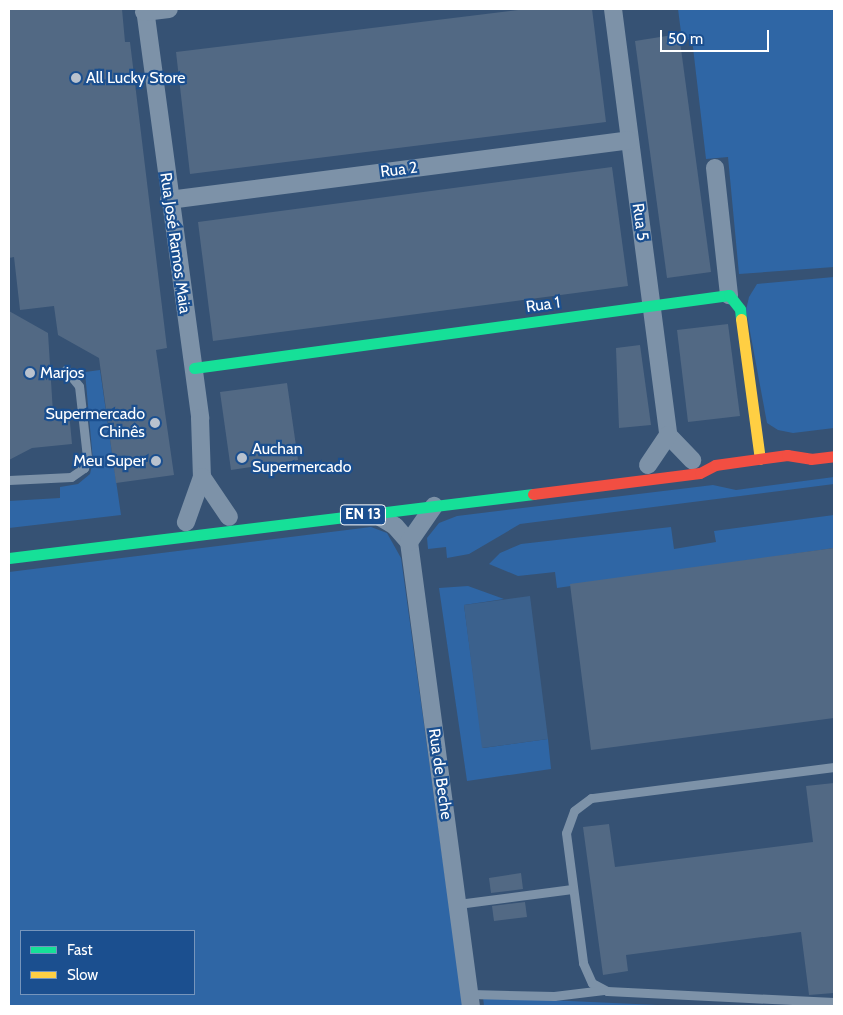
<!DOCTYPE html>
<meta charset="utf-8">
<style>
body{margin:0}
#map{position:relative;width:843px;height:1015px;overflow:hidden;background:#365274;font-family:Cabin,sans-serif}
div>[style]{position:absolute}
.green>*{inset:0;background:#2f66a5}
.water>*{inset:0;background:#3b618d}
.building>*{inset:0;background:#526984}
.lane>*{height:9px;margin:-4.5px;padding:0 4.5px;transform-origin:4.5px;border-radius:4.5px;background:#7d92a8}
.street>*{height:18px;margin:-9px;padding:0 9px;transform-origin:9px;border-radius:9px;background:#7d92a8}
.fast>*{height:11px;margin:-5.5px;padding:0 5.5px;transform-origin:5.5px;border-radius:5.5px;background:#16e098}
.slow>*{height:11px;margin:-5.5px;padding:0 5.5px;transform-origin:5.5px;border-radius:5.5px;background:#ffcf43}
.jam>*{height:11px;margin:-5.5px;padding:0 5.5px;transform-origin:5.5px;border-radius:5.5px;background:#f24e42}
.dots>*{width:14px;height:14px;translate:-50% -50%;box-sizing:border-box;border:2px solid #1b4f8f;border-radius:50%}
span{translate:-50% -50%;white-space:nowrap;text-align:center;line-height:1.15;-webkit-text-stroke:4.5px #1b4f8f;paint-order:stroke}
.shield-label span{padding:1px 4px;background:#1b4f8f;border:1px solid;border-radius:4px;-webkit-text-stroke-width:0}
.shield-label{font-size:15px;color:#fff;font-weight:700}
.poi-label{font-size:16px;color:#fff}
.left{translate:0 -50%;text-align:left}
.right{translate:-100% -50%;text-align:right}
.street-label{font-size:16px;color:#fff}
.frame{position:absolute;inset:0;border:10px solid #fff;pointer-events:none}
.legend{position:absolute;left:20px;top:930px;width:175px;height:65px;box-sizing:border-box;background:#1b4f8f;border:1px solid #7695bc;margin:0;padding:6px 9px;list-style:none;font-size:15px;color:#fff}
.legend li{display:flex;align-items:center;gap:10px;height:25px}
.legend b{width:25px;border:1px solid #7695bc}
.scale{position:absolute;left:660px;top:30px;width:109px;height:22px;box-sizing:border-box;border:2px solid #fff;border-top:0;padding-left:6px;font-size:15px;line-height:18px;white-space:nowrap;color:#fff;-webkit-text-stroke:4px #1b4f8f;paint-order:stroke}
</style>
<div id="map">
<div class="green">
<div style="clip-path:polygon(678px 9px,834px 9px,834px 267px,739px 274px,728px 157px,706px 159px,692px 39px,682px 40px)"></div>
<div style="clip-path:polygon(834px 277px,834px 428px,793px 433px,778px 430px,767px 423px,746px 310px,749px 297px,757px 284px)"></div>
<div style="clip-path:polygon(100px 370px,121px 515px,9px 528px,9px 501px,60px 498px,60px 487px,78px 484px,90px 474px,93px 461px,85px 372px)"></div>
<div style="clip-path:polygon(834px 477px,834px 484px,520px 524px,469px 554px,447px 558px,446px 547px,428px 549px,427px 538px,439px 523px,457px 516px,713px 485px,736px 490px)"></div>
<div style="clip-path:polygon(834px 515px,834px 548px,557px 588px,555px 572px,518px 576px,489px 564px,500px 553px,521px 544px,671px 527px,674px 549px,716px 542px,714px 531px)"></div>
<div style="clip-path:polygon(evenodd,371px 527px,387px 533px,401px 558px,463px 1006px,9px 1006px,9px 572px,371px 527px,21px 931px,194px 931px,194px 994px,21px 994px,21px 931px)"></div>
<div style="clip-path:polygon(468px 586px,504px 599px,464px 605px,483px 748px,548px 739px,551px 769px,467px 781px,439px 588px)"></div>
<div style="clip-path:polygon(483px 997px,680px 1006px,484px 1006px)"></div>
</div>
<div class="water">
<div style="clip-path:polygon(530px 596px,548px 739px,482px 748px,464px 605px)"></div>
</div>
<div class="building">
<div style="clip-path:polygon(9px 9px,122px 9px,125px 42px,130px 42px,167px 348px,156px 350px,174px 475px,116px 483px,99px 358px,58px 335px,54px 306px,20px 310px,14px 257px,9px 258px)"></div>
<div style="clip-path:polygon(526px 9px,592px 9px,606px 122px,190px 174px,176px 52px)"></div>
<div style="clip-path:polygon(679px 34px,711px 272px,667px 278px,635px 41px)"></div>
<div style="clip-path:polygon(612px 167px,628px 286px,213px 341px,198px 222px)"></div>
<div style="clip-path:polygon(9px 311px,48px 333px,53px 413px,69px 412px,72px 444px,32px 448px,9px 460px)"></div>
<div style="clip-path:polygon(728px 324px,740px 416px,688px 422px,677px 330px)"></div>
<div style="clip-path:polygon(640px 345px,651px 425px,619px 428px,616px 348px)"></div>
<div style="clip-path:polygon(287px 383px,298px 460px,231px 470px,220px 392px)"></div>
<div style="clip-path:polygon(834px 548px,834px 718px,591px 750px,570px 584px)"></div>
<div style="clip-path:polygon(834px 783px,834px 993px,809px 995px,801px 932px,626px 955px,628px 971px,603px 975px,583px 827px,609px 824px,615px 867px,813px 842px,806px 786px)"></div>
<div style="clip-path:polygon(521px 873px,523px 889px,491px 893px,489px 878px)"></div>
<div style="clip-path:polygon(525px 902px,527px 917px,494px 921px,492px 906px)"></div>
</div>
<div class="lane">
<div style="left:9px;top:480px;width:62px;rotate:-2.8deg"></div>
<div style="left:71px;top:477px;width:16px;rotate:-35deg"></div>
<div style="left:84px;top:468px;width:11px;rotate:-75deg"></div>
<div style="left:87px;top:457px;width:71px;rotate:-96.4deg"></div>
<div style="left:79px;top:386px;width:21px;rotate:-129deg"></div>
<div style="left:834px;top:767px;width:245px;rotate:172.7deg"></div>
<div style="left:591px;top:798px;width:21px;rotate:143deg"></div>
<div style="left:574px;top:811px;width:23px;rotate:110deg"></div>
<div style="left:566px;top:833px;width:131px;rotate:82.5deg"></div>
<div style="left:583px;top:963px;width:22px;rotate:66deg"></div>
<div style="left:592px;top:983px;width:17px;rotate:28deg"></div>
<div style="left:607px;top:991px;width:227px;rotate:2.8deg"></div>
<div style="left:458px;top:904px;width:115px;rotate:-7.5deg"></div>
<div style="left:470px;top:994px;width:84px;rotate:1.4deg"></div>
<div style="left:554px;top:996px;width:50px;rotate:-6.8deg"></div>
</div>
<div class="street">
<div style="left:145px;top:9px;width:413px;rotate:82.3deg"></div>
<div style="left:200px;top:418px;width:59px;rotate:88.1deg"></div>
<div style="left:202px;top:477px;width:48px;rotate:109.6deg"></div>
<div style="left:613px;top:9px;width:430px;rotate:82.6deg"></div>
<div style="left:668px;top:435px;width:35px;rotate:46deg"></div>
<div style="left:144px;top:12px;width:25px;rotate:-7deg"></div>
<div style="left:715px;top:168px;width:128px;rotate:83.7deg"></div>
<div style="left:169px;top:200px;width:464px;rotate:-7.4deg"></div>
<div style="left:648px;top:465px;width:36px;rotate:-56deg"></div>
<div style="left:202px;top:477px;width:48px;rotate:56deg"></div>
<div style="left:375px;top:514px;width:23px;rotate:31deg"></div>
<div style="left:395px;top:526px;width:21px;rotate:49deg"></div>
<div style="left:409px;top:542px;width:468px;rotate:82.4deg"></div>
<div style="left:409px;top:542px;width:44px;rotate:-55.2deg"></div>
</div>
<div class="fast">
<div style="left:194px;top:368px;width:540px;rotate:-7.77deg"></div>
<div style="left:729px;top:295px;width:18px;rotate:52deg"></div>
<div style="left:740px;top:309px;width:10px;rotate:84deg"></div>
<div style="left:9px;top:558px;width:528px;rotate:-6.96deg"></div>
</div>
<div class="slow">
<div style="left:741px;top:319px;width:141px;rotate:82.3deg"></div>
</div>
<div class="jam">
<div style="left:533px;top:494px;width:168px;rotate:-7.2deg"></div>
<div style="left:700px;top:473px;width:17px;rotate:-28deg"></div>
<div style="left:715px;top:465px;width:73px;rotate:-7.9deg"></div>
<div style="left:787px;top:455px;width:24px;rotate:9deg"></div>
<div style="left:811px;top:459px;width:23px;rotate:-7deg"></div>
</div>
<div class="dots">
<div style="left:76px;top:78px;background:#b9c2ce"></div>
<div style="left:30px;top:373px;background:#b9c2ce"></div>
<div style="left:155px;top:423px;background:#b9c2ce"></div>
<div style="left:242px;top:458px;background:#b9c2ce"></div>
<div style="left:156px;top:461px;background:#b9c2ce"></div>
</div>
<div class="shield-label">
<span style="left:363px;top:515px">EN 13</span>
</div>
<div class="poi-label">
<span class="left" style="left:86px;top:78px">All Lucky Store</span>
<span class="left" style="left:40px;top:373px">Marjos</span>
<span class="right" style="left:145px;top:423px">Supermercado<br>Chinês</span>
<span class="left" style="left:252px;top:458px">Auchan<br>Supermercado</span>
<span class="right" style="left:146px;top:461px">Meu Super</span>
</div>
<div class="street-label">
<span style="left:399px;top:170px;rotate:-7deg">Rua 2</span>
<span style="left:640px;top:222px;rotate:82deg">Rua 5</span>
<span style="left:175px;top:243px;rotate:82deg">Rua José Ramos Maia</span>
<span style="left:543px;top:305px;rotate:-8deg">Rua 1</span>
<span style="left:440px;top:774px;rotate:82deg">Rua de Beche</span>
</div>
<div class="frame"></div>
<ul class="legend">
<li><b style="height:6px;background:#16e098"></b>Fast</li>
<li><b style="height:6px;background:#ffcf43"></b>Slow</li>
</ul>
<div class="scale">50 m</div>
</div>
